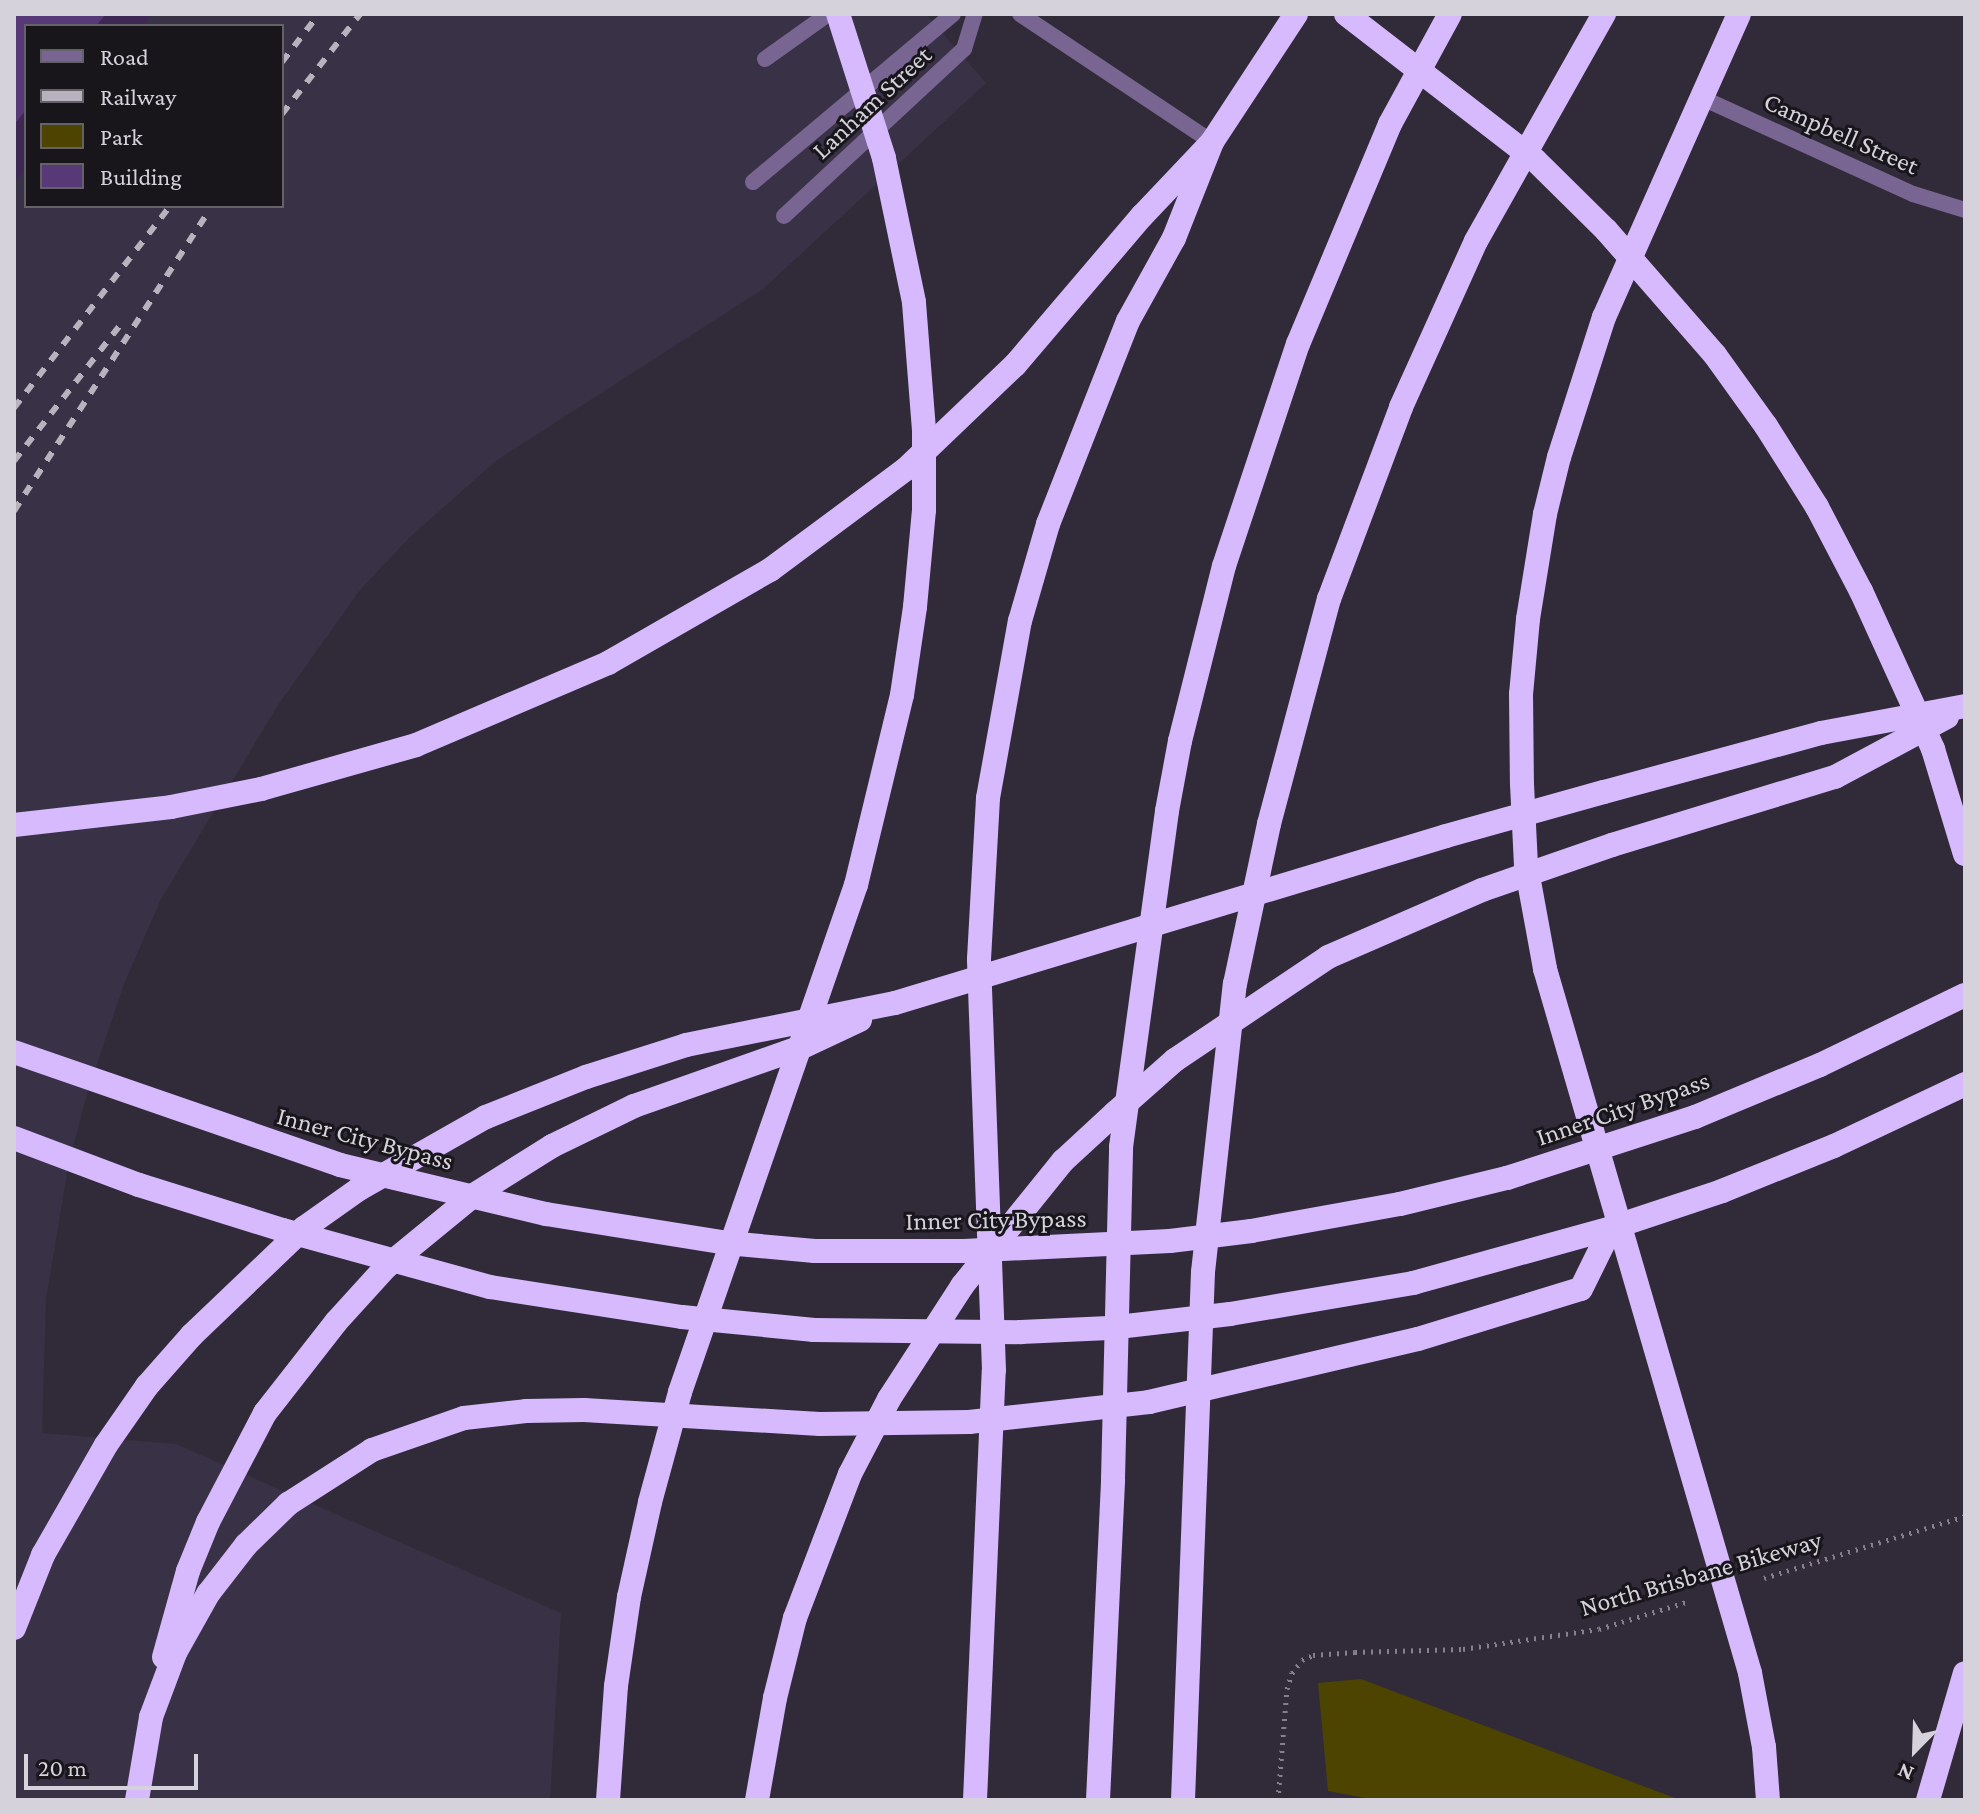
<!DOCTYPE html>
<style>
body{margin:0}
#map{position:relative;width:1979px;height:1814px;overflow:hidden;background:#312b39;font-family:"Crimson Pro",serif}
div>[style]{position:absolute}
.built>*{inset:0;background:#393145}
.green>*{inset:0;background:#4c4400}
.pier>*{inset:0;background:#312b39}
.path>*{height:5px;margin-top:-2.5px;transform-origin:0;background:repeating-linear-gradient(90deg,#85808c 0 2px,transparent 0 8px)}
.lane>*{height:16px;margin:-8px;padding:0 8px;transform-origin:8px;border-radius:8px;background:#786592}
.street>*{height:16px;margin:-8px;padding:0 8px;transform-origin:8px;border-radius:8px;background:#786592}
.highway>*{height:24px;margin:-12px;padding:0 12px;transform-origin:12px;border-radius:12px;background:#d6bafd}
.rail>*{height:6px;margin-top:-3px;transform-origin:0;background:repeating-linear-gradient(90deg,#b7b2bd 0 10px,transparent 0 20px)}
.shaded-wall>*{inset:0;background:#3c2853}
.building>*{inset:0;background:#563976}
span{translate:-50% -50%;white-space:nowrap;text-align:center;line-height:1.15;-webkit-text-stroke:6px #18151b;paint-order:stroke}
.street-label{font-size:26px;color:#d6d2dc}
.frame{position:absolute;inset:0;border:16px solid #d6d2dc;pointer-events:none}
.legend{position:absolute;left:24px;top:24px;width:260px;height:184px;box-sizing:border-box;background:#18151b;border:2px solid #646168;margin:0;padding:10px 14px;list-style:none;font-size:24px;color:#d6d2dc}
.legend li{display:flex;align-items:center;gap:16px;height:40px}
.legend b{width:40px;border:2px solid #646168}
.north{position:absolute;left:1875px;top:1710px;width:80px;height:80px;-webkit-text-stroke:6px #18151b;paint-order:stroke;rotate:203deg;font-size:22px;font-weight:700;line-height:32px;text-align:center;color:#d6d2dc}
.north::after{content:'';display:block;margin:auto;width:28px;height:36px;background:#d6d2dc;clip-path:polygon(50% 0,100% 100%,50% 72%,0 100%)}
.scale{position:absolute;left:24px;top:1754px;width:174px;height:36px;box-sizing:border-box;border:4px solid #d6d2dc;border-top:0;padding-left:10px;font-size:24px;line-height:28px;white-space:nowrap;color:#d6d2dc;-webkit-text-stroke:6px #18151b;paint-order:stroke}
</style>
<div id="map">
<div class="built">
<div style="clip-path:polygon(evenodd,14px 14px,926px 14px,986px 83px,763px 289px,497px 460px,409px 538px,360px 590px,278px 705px,161px 899px,124px 984px,88px 1091px,69px 1161px,46px 1299px,42px 1433px,176px 1444px,561px 1613px,550px 1800px,14px 1800px,14px 14px,26px 26px,282px 26px,282px 206px,26px 206px,26px 26px)"></div>
</div>
<div class="green">
<div style="clip-path:polygon(1361px 1679px,1680px 1800px,1376px 1800px,1328px 1791px,1318px 1683px)"></div>
</div>
<div class="pier">
<div style="clip-path:polygon(1296px 1788px,1296px 1800px,1017px 1800px,1017px 1795px)"></div>
</div>
<div class="path">
<div style="left:1764px;top:1578px;width:210px;rotate:-17.1deg"></div>
<div style="left:1278px;top:1800px;width:111px;rotate:-85.4deg"></div>
<div style="left:1287px;top:1689px;width:17px;rotate:-73deg"></div>
<div style="left:1292px;top:1673px;width:16px;rotate:-52deg"></div>
<div style="left:1302px;top:1660px;width:12px;rotate:-24deg"></div>
<div style="left:1313px;top:1655px;width:42px;rotate:-4.1deg"></div>
<div style="left:1355px;top:1652px;width:108px;rotate:-1.6deg"></div>
<div style="left:1463px;top:1649px;width:137px;rotate:-8.4deg"></div>
<div style="left:1599px;top:1629px;width:91px;rotate:-17.2deg"></div>
</div>
<div class="lane">
<div style="left:1020px;top:14px;width:231px;rotate:33.7deg"></div>
<div style="left:1700px;top:97px;width:234px;rotate:24.5deg"></div>
<div style="left:1913px;top:194px;width:54px;rotate:17.1deg"></div>
</div>
<div class="street">
<div style="left:765px;top:59px;width:77px;rotate:-35.5deg"></div>
<div style="left:753px;top:182px;width:261px;rotate:-40deg"></div>
<div style="left:784px;top:216px;width:246px;rotate:-42.9deg"></div>
<div style="left:964px;top:49px;width:37px;rotate:-73deg"></div>
</div>
<div class="highway">
<div style="left:1346px;top:14px;width:239px;rotate:37.7deg"></div>
<div style="left:1535px;top:160px;width:100px;rotate:44.6deg"></div>
<div style="left:1606px;top:230px;width:166px;rotate:48.9deg"></div>
<div style="left:1715px;top:355px;width:87px;rotate:54.3deg"></div>
<div style="left:1766px;top:426px;width:96px;rotate:57.8deg"></div>
<div style="left:1817px;top:507px;width:95px;rotate:62.4deg"></div>
<div style="left:1861px;top:591px;width:174px;rotate:65.5deg"></div>
<div style="left:1933px;top:749px;width:110px;rotate:73.1deg"></div>
<div style="left:1739px;top:14px;width:332px;rotate:114deg"></div>
<div style="left:1604px;top:317px;width:147px;rotate:107.8deg"></div>
<div style="left:1559px;top:457px;width:59px;rotate:103.8deg"></div>
<div style="left:1545px;top:514px;width:106px;rotate:99.2deg"></div>
<div style="left:1528px;top:619px;width:75px;rotate:95.3deg"></div>
<div style="left:1521px;top:694px;width:90px;rotate:89.4deg"></div>
<div style="left:1522px;top:784px;width:81px;rotate:87.2deg"></div>
<div style="left:1526px;top:865px;width:106px;rotate:79.6deg"></div>
<div style="left:1545px;top:969px;width:733px;rotate:73.76deg"></div>
<div style="left:1750px;top:1673px;width:75px;rotate:79.3deg"></div>
<div style="left:1764px;top:1747px;width:53px;rotate:85.7deg"></div>
<div style="left:14px;top:825px;width:158px;rotate:-6.5deg"></div>
<div style="left:171px;top:807px;width:92px;rotate:-11.3deg"></div>
<div style="left:261px;top:789px;width:161px;rotate:-15.8deg"></div>
<div style="left:416px;top:745px;width:209px;rotate:-23.1deg"></div>
<div style="left:608px;top:663px;width:187px;rotate:-29.9deg"></div>
<div style="left:770px;top:570px;width:169px;rotate:-36.6deg"></div>
<div style="left:906px;top:469px;width:151px;rotate:-43.7deg"></div>
<div style="left:1015px;top:365px;width:196px;rotate:-49.6deg"></div>
<div style="left:1142px;top:216px;width:102px;rotate:-46.6deg"></div>
<div style="left:1212px;top:142px;width:153px;rotate:-56.7deg"></div>
<div style="left:14px;top:1052px;width:345px;rotate:19.1deg"></div>
<div style="left:340px;top:1165px;width:212px;rotate:13.4deg"></div>
<div style="left:546px;top:1214px;width:183px;rotate:9.1deg"></div>
<div style="left:727px;top:1243px;width:88px;rotate:5.2deg"></div>
<div style="left:815px;top:1251px;width:149px"></div>
<div style="left:964px;top:1251px;width:206px;rotate:-2.8deg"></div>
<div style="left:1170px;top:1241px;width:82px;rotate:-7deg"></div>
<div style="left:1251px;top:1231px;width:151px;rotate:-10.3deg"></div>
<div style="left:1400px;top:1204px;width:110px;rotate:-13.7deg"></div>
<div style="left:1507px;top:1178px;width:198px;rotate:-18deg"></div>
<div style="left:1695px;top:1117px;width:135px;rotate:-22.6deg"></div>
<div style="left:1820px;top:1065px;width:161px;rotate:-25.8deg"></div>
<div style="left:14px;top:1138px;width:134px;rotate:20.6deg"></div>
<div style="left:139px;top:1185px;width:151px;rotate:17.4deg"></div>
<div style="left:283px;top:1230px;width:215px;rotate:15.4deg"></div>
<div style="left:490px;top:1287px;width:194px;rotate:8.9deg"></div>
<div style="left:682px;top:1317px;width:133px;rotate:5.6deg"></div>
<div style="left:814px;top:1330px;width:207px;rotate:0.6deg"></div>
<div style="left:1021px;top:1332px;width:88px;rotate:-2.6deg"></div>
<div style="left:1109px;top:1328px;width:122px;rotate:-6.6deg"></div>
<div style="left:1230px;top:1314px;width:186px;rotate:-9.6deg"></div>
<div style="left:1413px;top:1283px;width:205px;rotate:-15.5deg"></div>
<div style="left:1611px;top:1228px;width:117px;rotate:-18.4deg"></div>
<div style="left:1722px;top:1191px;width:121px;rotate:-21.9deg"></div>
<div style="left:1834px;top:1146px;width:145px;rotate:-25.3deg"></div>
<div style="left:14px;top:1628px;width:79px;rotate:-68.3deg"></div>
<div style="left:43px;top:1555px;width:127px;rotate:-60.2deg"></div>
<div style="left:106px;top:1445px;width:72px;rotate:-55.2deg"></div>
<div style="left:147px;top:1386px;width:68px;rotate:-48.6deg"></div>
<div style="left:192px;top:1335px;width:155px;rotate:-43.7deg"></div>
<div style="left:304px;top:1228px;width:67px;rotate:-35.3deg"></div>
<div style="left:359px;top:1189px;width:146px;rotate:-29.6deg"></div>
<div style="left:486px;top:1117px;width:108px;rotate:-21.8deg"></div>
<div style="left:586px;top:1077px;width:105px;rotate:-17.7deg"></div>
<div style="left:686px;top:1045px;width:213px;rotate:-11.4deg"></div>
<div style="left:895px;top:1003px;width:576px;rotate:-16.86deg"></div>
<div style="left:1446px;top:836px;width:164px;rotate:-15.6deg"></div>
<div style="left:1604px;top:792px;width:225px;rotate:-15.2deg"></div>
<div style="left:1821px;top:733px;width:147px;rotate:-10.6deg"></div>
<div style="left:164px;top:1657px;width:89px;rotate:-74.4deg"></div>
<div style="left:188px;top:1571px;width:53px;rotate:-67.8deg"></div>
<div style="left:208px;top:1522px;width:123px;rotate:-62.4deg"></div>
<div style="left:265px;top:1413px;width:115px;rotate:-52deg"></div>
<div style="left:336px;top:1322px;width:74px;rotate:-47.7deg"></div>
<div style="left:386px;top:1267px;width:114px;rotate:-39.3deg"></div>
<div style="left:474px;top:1195px;width:92px;rotate:-32.1deg"></div>
<div style="left:552px;top:1146px;width:91px;rotate:-26deg"></div>
<div style="left:634px;top:1106px;width:178px;rotate:-19.4deg"></div>
<div style="left:802px;top:1047px;width:64px;rotate:-25deg"></div>
<div style="left:137px;top:1800px;width:84px;rotate:-80.4deg"></div>
<div style="left:151px;top:1717px;width:68px;rotate:-69.4deg"></div>
<div style="left:175px;top:1653px;width:68px;rotate:-60.8deg"></div>
<div style="left:208px;top:1594px;width:62px;rotate:-52.2deg"></div>
<div style="left:246px;top:1545px;width:59px;rotate:-44.3deg"></div>
<div style="left:288px;top:1504px;width:100px;rotate:-32.7deg"></div>
<div style="left:372px;top:1450px;width:97px;rotate:-19.2deg"></div>
<div style="left:464px;top:1418px;width:62px;rotate:-6.4deg"></div>
<div style="left:526px;top:1411px;width:58px;rotate:-1deg"></div>
<div style="left:584px;top:1410px;width:236px;rotate:3.4deg"></div>
<div style="left:820px;top:1424px;width:149px;rotate:-0.8deg"></div>
<div style="left:969px;top:1422px;width:181px;rotate:-6.3deg"></div>
<div style="left:1149px;top:1402px;width:276px;rotate:-13.2deg"></div>
<div style="left:1418px;top:1339px;width:170px;rotate:-17.1deg"></div>
<div style="left:1581px;top:1289px;width:68px;rotate:-63.8deg"></div>
<div style="left:608px;top:1800px;width:114px;rotate:-86deg"></div>
<div style="left:616px;top:1686px;width:90px;rotate:-81.7deg"></div>
<div style="left:629px;top:1597px;width:97px;rotate:-77.5deg"></div>
<div style="left:650px;top:1502px;width:114px;rotate:-74.7deg"></div>
<div style="left:680px;top:1392px;width:537px;rotate:-70.86deg"></div>
<div style="left:856px;top:885px;width:195px;rotate:-76.4deg"></div>
<div style="left:902px;top:695px;width:89px;rotate:-81.6deg"></div>
<div style="left:915px;top:607px;width:97px;rotate:-84.7deg"></div>
<div style="left:924px;top:510px;width:80px;rotate:-90deg"></div>
<div style="left:924px;top:430px;width:128px;rotate:-94.5deg"></div>
<div style="left:914px;top:302px;width:147px;rotate:-101.8deg"></div>
<div style="left:884px;top:158px;width:151px;rotate:-107.7deg"></div>
<div style="left:757px;top:1800px;width:104px;rotate:-80deg"></div>
<div style="left:775px;top:1698px;width:82px;rotate:-76deg"></div>
<div style="left:795px;top:1618px;width:154px;rotate:-69.1deg"></div>
<div style="left:850px;top:1474px;width:85px;rotate:-62.5deg"></div>
<div style="left:889px;top:1399px;width:135px;rotate:-57.1deg"></div>
<div style="left:962px;top:1286px;width:161px;rotate:-51.1deg"></div>
<div style="left:1063px;top:1161px;width:71px;rotate:-42.7deg"></div>
<div style="left:1115px;top:1113px;width:80px;rotate:-41.5deg"></div>
<div style="left:1175px;top:1060px;width:184px;rotate:-33.9deg"></div>
<div style="left:1328px;top:957px;width:168px;rotate:-23.5deg"></div>
<div style="left:1482px;top:890px;width:138px;rotate:-19.1deg"></div>
<div style="left:1612px;top:845px;width:233px;rotate:-17deg"></div>
<div style="left:1835px;top:777px;width:127px;rotate:-28.2deg"></div>
<div style="left:975px;top:1800px;width:430px;rotate:-87.5deg"></div>
<div style="left:994px;top:1370px;width:411px;rotate:-92.1deg"></div>
<div style="left:979px;top:959px;width:161px;rotate:-86.8deg"></div>
<div style="left:988px;top:798px;width:180px;rotate:-79.8deg"></div>
<div style="left:1020px;top:621px;width:101px;rotate:-73.9deg"></div>
<div style="left:1048px;top:524px;width:218px;rotate:-68.5deg"></div>
<div style="left:1128px;top:321px;width:95px;rotate:-61deg"></div>
<div style="left:1174px;top:238px;width:103px;rotate:-68.4deg"></div>
<div style="left:1098px;top:1800px;width:321px;rotate:-87.3deg"></div>
<div style="left:1113px;top:1479px;width:332px;rotate:-88.6deg"></div>
<div style="left:1121px;top:1147px;width:339px;rotate:-82.2deg"></div>
<div style="left:1167px;top:811px;width:71px;rotate:-79.5deg"></div>
<div style="left:1180px;top:741px;width:180px;rotate:-75.9deg"></div>
<div style="left:1224px;top:566px;width:234px;rotate:-71.6deg"></div>
<div style="left:1298px;top:344px;width:238px;rotate:-67.3deg"></div>
<div style="left:1390px;top:124px;width:125px;rotate:-61.4deg"></div>
<div style="left:1183px;top:1800px;width:528px;rotate:-87.83deg"></div>
<div style="left:1203px;top:1272px;width:290px;rotate:-83.7deg"></div>
<div style="left:1235px;top:984px;width:164px;rotate:-78deg"></div>
<div style="left:1269px;top:824px;width:233px;rotate:-75.1deg"></div>
<div style="left:1329px;top:599px;width:205px;rotate:-69.4deg"></div>
<div style="left:1401px;top:407px;width:182px;rotate:-65.7deg"></div>
<div style="left:1476px;top:241px;width:261px;rotate:-60.6deg"></div>
<div style="left:1928px;top:1800px;width:132px;rotate:-73.8deg"></div>
</div>
<div class="rail">
<div style="left:282px;top:62px;width:61px;rotate:-52.4deg"></div>
<div style="left:282px;top:114px;width:127px;rotate:-52deg"></div>
<div style="left:14px;top:408px;width:255px;rotate:-52.3deg"></div>
<div style="left:14px;top:461px;width:179px;rotate:-52deg"></div>
<div style="left:14px;top:511px;width:351px;rotate:-57deg"></div>
</div>
<div class="shaded-wall">
<div style="clip-path:polygon(106px 14px,152px 14px,143px 26px,96px 26px)"></div>
<div style="clip-path:polygon(26px 110px,26px 168px,14px 183px,14px 125px)"></div>
</div>
<div class="building">
<div style="clip-path:polygon(14px 14px,106px 14px,96px 26px,26px 26px,26px 110px,14px 125px)"></div>
</div>
<div class="street-label">
<span style="left:872px;top:103px;rotate:-43deg">Lanham Street</span>
<span style="left:1841px;top:134px;rotate:24deg">Campbell Street</span>
<span style="left:1623px;top:1109px;rotate:-19deg">Inner City Bypass</span>
<span style="left:365px;top:1139px;rotate:15deg">Inner City Bypass</span>
<span style="left:996px;top:1220px;rotate:-1deg">Inner City Bypass</span>
<span style="left:1701px;top:1574px;rotate:-16deg">North Brisbane Bikeway</span>
</div>
<div class="frame"></div>
<ul class="legend">
<li><b style="height:10px;background:#786592"></b>Road</li>
<li><b style="height:10px;background:#b7b2bd"></b>Railway</li>
<li><b style="height:22px;background:#4c4400"></b>Park</li>
<li><b style="height:22px;background:#563976"></b>Building</li>
</ul>
<div class="north">N</div>
<div class="scale">20 m</div>
</div>
